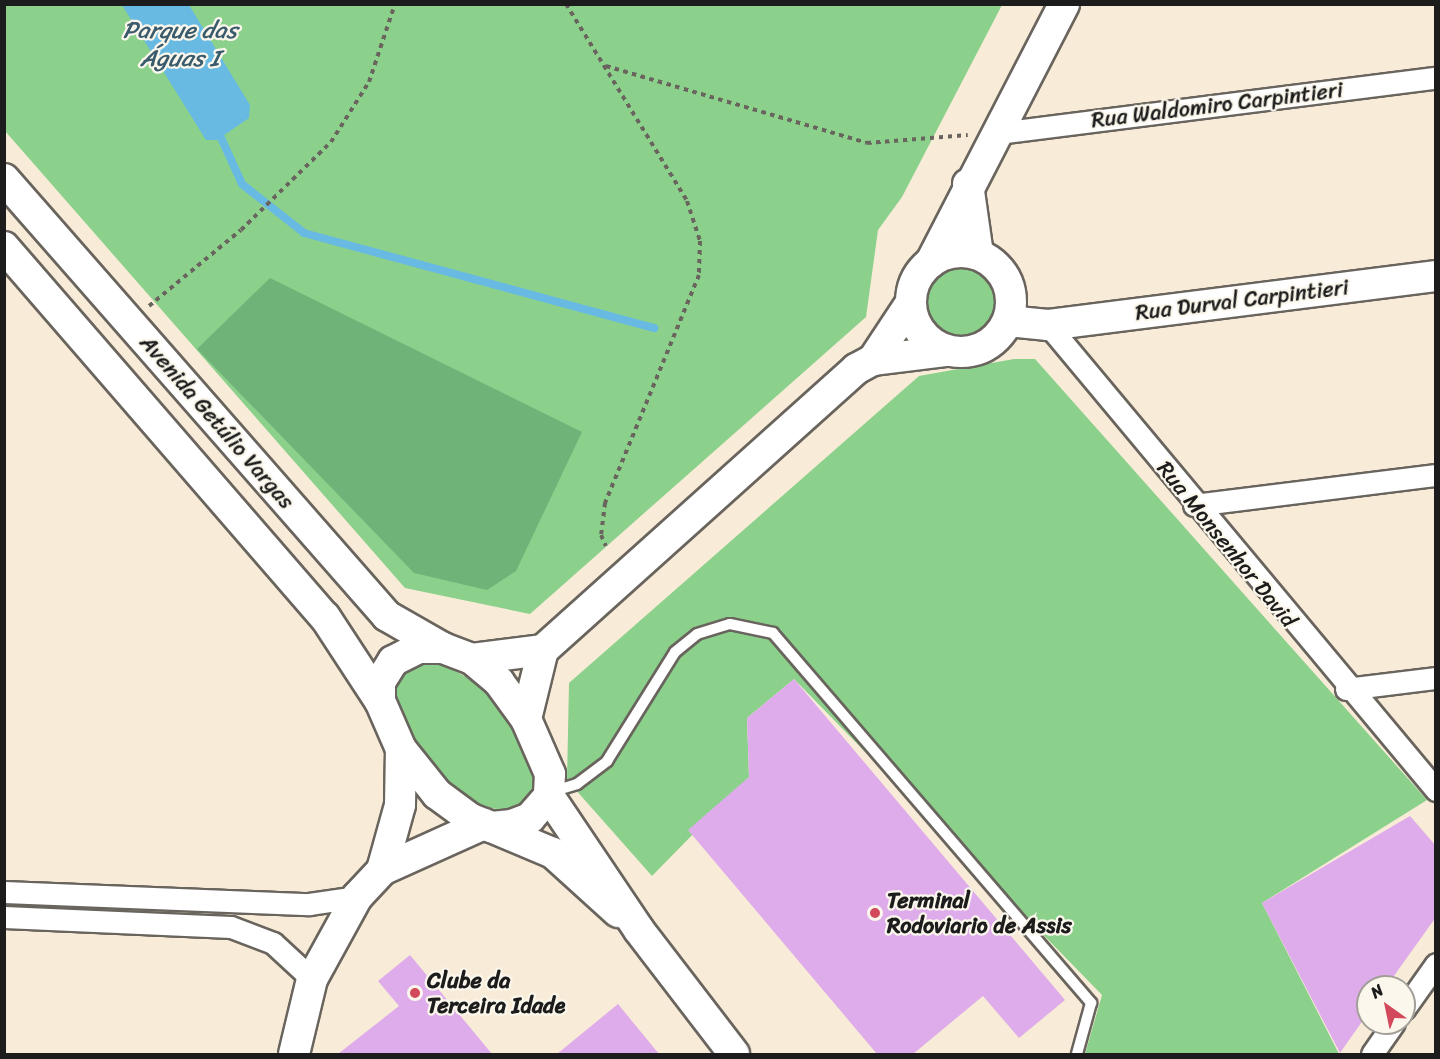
<!DOCTYPE html>
<meta charset="utf-8">
<style>
body{margin:0}
#map{position:relative;width:1440px;height:1059px;overflow:hidden;background:#f8ebd7;font-family:Sriracha,sans-serif}
div>[style]{position:absolute}
.green>*{inset:0;background:#8bd18c}
.round{border-radius:50%}
.forest>*{inset:0;background:#70b378}
.water>*{inset:0;background:#68bae3}
.stream>*{height:8px;margin:-4px;padding:0 4px;transform-origin:4px;border-radius:4px;background:#68bae3}
.building>*{inset:0;background:#deabeb}
.path>*{height:4px;margin-top:-2px;transform-origin:0;background:repeating-linear-gradient(90deg,#69645d 0 4.5px,transparent 0 9px)}
.roads{filter:drop-shadow(2px 0 #69645d) drop-shadow(-2px 0 #69645d) drop-shadow(0 2px #69645d) drop-shadow(0 -2px #69645d)}
.lane>*{height:10px;margin:-5px;padding:0 5px;transform-origin:5px;border-radius:5px;background:#fff}
.street>*{height:21px;margin:-10.5px;padding:0 10.5px;transform-origin:10.5px;border-radius:10.5px;background:#fff}
.secondary>*{height:30px;margin:-15px;padding:0 15px;transform-origin:15px;border-radius:15px;background:#fff}
.secondary>.ring{margin:-15px;padding:0;box-sizing:content-box;background:none;border:30px solid #fff;border-radius:50%}
.dots>*{width:16px;height:16px;translate:-50% -50%;box-sizing:border-box;border:3px solid #fbf7ec;border-radius:50%}
span{translate:-50% -50%;white-space:nowrap;text-align:center;line-height:1.15;-webkit-text-stroke:4.5px #fbf7ec;paint-order:stroke}
.street-label{font-size:22px;color:#1c1c1c}
.poi-label{font-size:22px;color:#1c1c1c;font-weight:700}
.left{translate:0 -50%;text-align:left}
.water-label{font-size:24px;color:#3a5b6c;font-style:italic}
.frame{position:absolute;inset:0;border:6px solid #1c1c1c;pointer-events:none}
.north{position:absolute;left:1356px;top:975px;width:60px;height:60px;box-sizing:border-box;background:#fbf7ec;border:2px solid #a29f99;border-radius:50%;rotate:327deg;font-size:16px;font-weight:700;line-height:24px;text-align:center;color:#1c1c1c}
.north::after{content:'';display:block;margin:auto;width:21px;height:27px;background:#d1495b;clip-path:polygon(50% 0,100% 100%,50% 72%,0 100%)}
</style>
<div id="map">
<div class="green">
<div style="clip-path:polygon(4px 5px,1002px 5px,902px 197px,878px 230px,866px 317px,530px 614px,405px 588px,5px 131px)"></div>
<div class="round" style="left:920px;top:264px;width:80px;height:80px"></div>
<div style="clip-path:polygon(1014px 359px,1035px 359px,1427px 800px,1262px 903px,1339px 1054px,1085px 1054px,1102px 995px,794px 679px,747px 718px,749px 777px,652px 876px,567px 780px,569px 683px,919px 376px)"></div>
<div style="clip-path:polygon(434px 659px,482px 686px,519px 727px,537px 783px,530px 799px,512px 812px,470px 804px,422px 761px,391px 690px,405px 666px)"></div>
</div>
<div class="forest">
<div style="clip-path:polygon(270px 278px,582px 432px,516px 571px,487px 590px,414px 573px,197px 349px)"></div>
</div>
<div class="water">
<div style="clip-path:polygon(122px 5px,189px 5px,250px 105px,249px 118px,217px 140px,206px 140px)"></div>
</div>
<div class="stream">
<div style="left:218px;top:131px;width:58px;rotate:65.6deg"></div>
<div style="left:242px;top:184px;width:79px;rotate:38.3deg"></div>
<div style="left:304px;top:233px;width:363px;rotate:15.2deg"></div>
</div>
<div class="building">
<div style="clip-path:polygon(794px 679px,1065px 1000px,1019px 1038px,983px 996px,913px 1054px,877px 1054px,688px 830px,749px 777px,747px 718px)"></div>
<div style="clip-path:polygon(1410px 816px,1436px 846px,1436px 917px,1386px 987px,1368px 987px,1368px 1013px,1340px 1053px,1262px 903px)"></div>
<div style="clip-path:polygon(410px 955px,492px 1054px,338px 1054px,399px 1006px,378px 981px)"></div>
<div style="clip-path:polygon(618px 1004px,659px 1054px,557px 1054px)"></div>
</div>
<div class="path">
<div style="left:566px;top:4px;width:231px;rotate:58.4deg"></div>
<div style="left:687px;top:201px;width:42px;rotate:72deg"></div>
<div style="left:700px;top:241px;width:34px;rotate:92deg"></div>
<div style="left:699px;top:275px;width:247px;rotate:112.4deg"></div>
<div style="left:605px;top:503px;width:32px;rotate:97deg"></div>
<div style="left:601px;top:535px;width:12px;rotate:66deg"></div>
<div style="left:606px;top:66px;width:272px;rotate:16.4deg"></div>
<div style="left:867px;top:143px;width:101px;rotate:-4.5deg"></div>
<div style="left:149px;top:306px;width:119px;rotate:-39.6deg"></div>
<div style="left:241px;top:230px;width:126px;rotate:-44.4deg"></div>
<div style="left:331px;top:142px;width:71px;rotate:-57.7deg"></div>
<div style="left:369px;top:82px;width:82px;rotate:-71.6deg"></div>
</div>
<div class="roads">
<div class="lane">
<div style="left:551px;top:792px;width:27px;rotate:-17deg"></div>
<div style="left:577px;top:784px;width:38px;rotate:-37deg"></div>
<div style="left:607px;top:761px;width:128px;rotate:-58deg"></div>
<div style="left:675px;top:652px;width:28px;rotate:-39deg"></div>
<div style="left:697px;top:634px;width:34px;rotate:-17deg"></div>
<div style="left:730px;top:624px;width:44px;rotate:11.8deg"></div>
<div style="left:773px;top:633px;width:488px;rotate:49.3deg"></div>
<div style="left:1091px;top:1003px;width:53px;rotate:105.4deg"></div>
</div>
<div class="street">
<div style="left:998px;top:133px;width:441px;rotate:-7.2deg"></div>
<div style="left:1048px;top:325px;width:606px;rotate:50.16deg"></div>
<div style="left:1194px;top:505px;width:244px;rotate:-7.1deg"></div>
<div style="left:1346px;top:689px;width:91px;rotate:-7deg"></div>
<div style="left:4px;top:892px;width:305px;rotate:2.3deg"></div>
<div style="left:309px;top:904px;width:49px;rotate:-8.3deg"></div>
<div style="left:4px;top:917px;width:227px;rotate:2.5deg"></div>
<div style="left:231px;top:927px;width:45px;rotate:20.9deg"></div>
<div style="left:273px;top:943px;width:53px;rotate:42.7deg"></div>
<div style="left:1404px;top:1009px;width:55px;rotate:-54.6deg"></div>
<div style="left:1372px;top:1054px;width:38px;rotate:-55deg"></div>
</div>
<div class="secondary">
<div style="left:4px;top:179px;width:581px;rotate:48.77deg"></div>
<div style="left:387px;top:616px;width:64px;rotate:29.7deg"></div>
<div style="left:968px;top:184px;width:71px;rotate:81.9deg"></div>
<div style="left:4px;top:247px;width:490px;rotate:49.1deg"></div>
<div style="left:325px;top:617px;width:100px;rotate:56.8deg"></div>
<div class="ring" style="left:911px;top:252px;width:70px;height:70px"></div>
<div style="left:931px;top:262px;width:290px;rotate:-62.7deg"></div>
<div style="left:1008px;top:321px;width:40px;rotate:5.7deg"></div>
<div style="left:1048px;top:325px;width:391px;rotate:-7.2deg"></div>
<div style="left:873px;top:360px;width:67px;rotate:-56.5deg"></div>
<div style="left:472px;top:659px;width:35px;rotate:40deg"></div>
<div style="left:499px;top:682px;width:46px;rotate:53.9deg"></div>
<div style="left:526px;top:719px;width:60px;rotate:66.4deg"></div>
<div style="left:550px;top:774px;width:22px;rotate:93deg"></div>
<div style="left:549px;top:796px;width:29px;rotate:131deg"></div>
<div style="left:530px;top:818px;width:19px;rotate:159deg"></div>
<div style="left:512px;top:825px;width:21px;rotate:175deg"></div>
<div style="left:491px;top:827px;width:22px;rotate:-158deg"></div>
<div style="left:471px;top:819px;width:42px;rotate:-143.7deg"></div>
<div style="left:437px;top:794px;width:58px;rotate:-128.7deg"></div>
<div style="left:401px;top:749px;width:52px;rotate:-113.6deg"></div>
<div style="left:380px;top:701px;width:19px;rotate:-90deg"></div>
<div style="left:380px;top:682px;width:25px;rotate:-58deg"></div>
<div style="left:393px;top:661px;width:29px;rotate:-27deg"></div>
<div style="left:419px;top:648px;width:24px"></div>
<div style="left:443px;top:648px;width:31px;rotate:21deg"></div>
<div style="left:472px;top:659px;width:72px;rotate:-7.2deg"></div>
<div style="left:543px;top:650px;width:421px;rotate:-41.9deg"></div>
<div style="left:856px;top:369px;width:19px;rotate:-28deg"></div>
<div style="left:873px;top:360px;width:74px;rotate:-7deg"></div>
<div style="left:526px;top:719px;width:71px;rotate:-76.2deg"></div>
<div style="left:549px;top:796px;width:161px;rotate:56.1deg"></div>
<div style="left:639px;top:930px;width:156px;rotate:52.5deg"></div>
<div style="left:491px;top:827px;width:67px;rotate:22.8deg"></div>
<div style="left:553px;top:853px;width:88px;rotate:42.2deg"></div>
<div style="left:382px;top:870px;width:67px;rotate:-74.5deg"></div>
<div style="left:400px;top:805px;width:56px;rotate:-89deg"></div>
<div style="left:294px;top:1054px;width:77px;rotate:-76.5deg"></div>
<div style="left:312px;top:979px;width:94px;rotate:-61.2deg"></div>
<div style="left:357px;top:897px;width:37px;rotate:-47deg"></div>
<div style="left:382px;top:870px;width:112px;rotate:-24.3deg"></div>
</div>
</div>
<div class="dots">
<div style="left:875px;top:913px;background:#d1495b"></div>
<div style="left:415px;top:993px;background:#d1495b"></div>
</div>
<div class="street-label">
<span style="left:1217px;top:105px;rotate:-7deg">Rua Waldomiro Carpintieri</span>
<span style="left:1242px;top:300px;rotate:-7deg">Rua Durval Carpintieri</span>
<span style="left:217px;top:422px;rotate:49deg">Avenida Getúlio Vargas</span>
<span style="left:1227px;top:544px;rotate:51deg">Rua Monsenhor David</span>
</div>
<div class="poi-label">
<span class="left" style="left:887px;top:913px">Terminal<br>Rodoviario de Assis</span>
<span class="left" style="left:427px;top:993px">Clube da<br>Terceira Idade</span>
</div>
<div class="water-label">
<span style="left:180px;top:45px">Parque das<br>Águas I</span>
</div>
<div class="frame"></div>
<div class="north">N</div>
</div>
